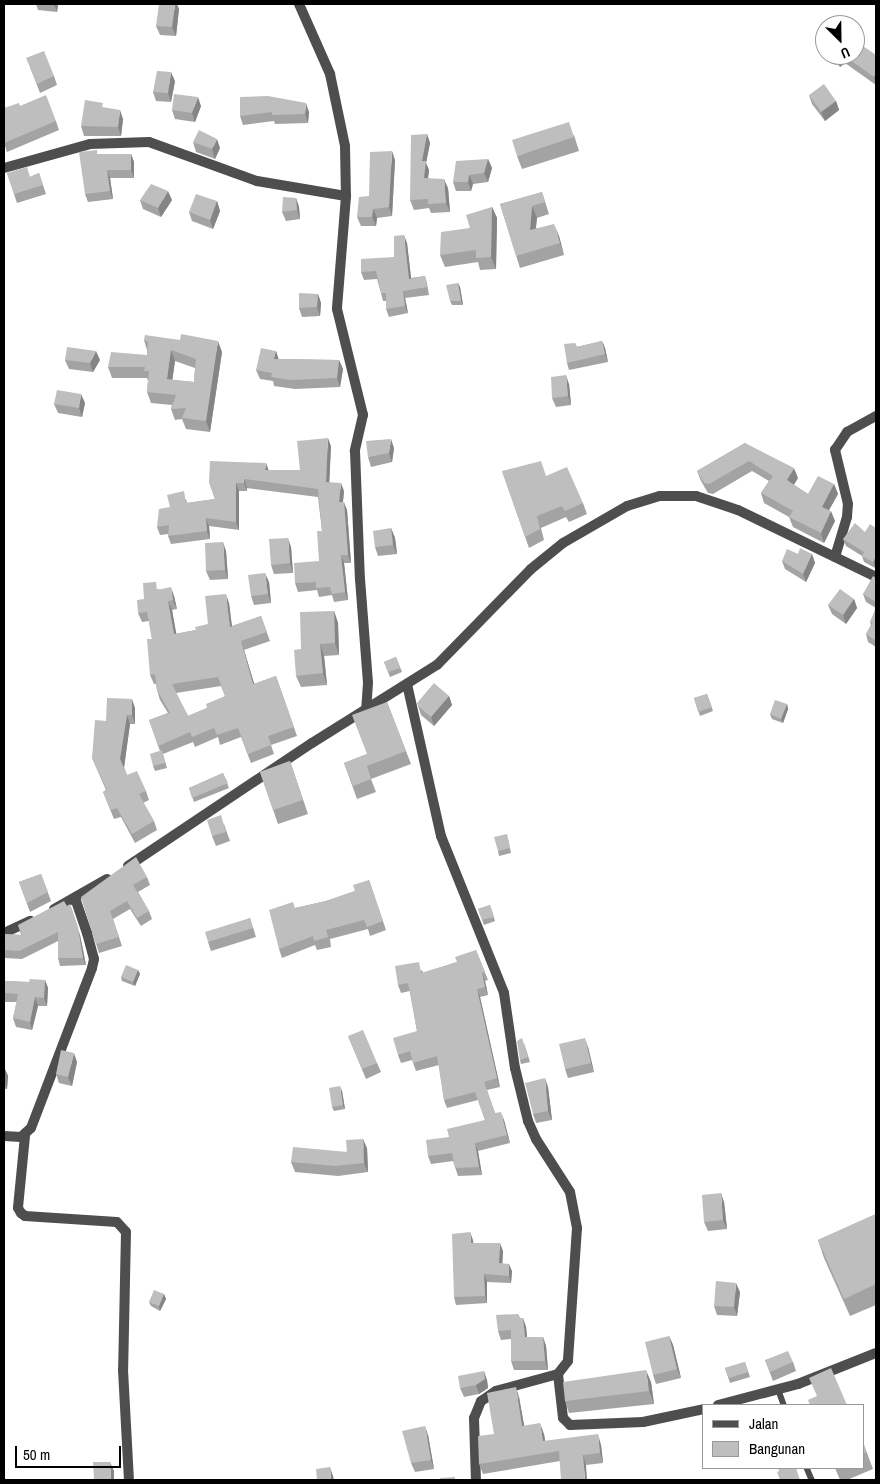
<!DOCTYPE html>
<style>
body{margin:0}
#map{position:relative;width:880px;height:1484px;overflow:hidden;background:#fff;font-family:"Archivo Narrow",sans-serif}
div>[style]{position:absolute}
.lane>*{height:5.5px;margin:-2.75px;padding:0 2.75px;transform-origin:2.75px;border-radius:2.75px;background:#4e4e4e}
.street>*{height:10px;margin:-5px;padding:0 5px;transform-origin:5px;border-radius:5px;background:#4e4e4e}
.wall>*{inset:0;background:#a3a3a3}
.shaded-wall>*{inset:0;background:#858585}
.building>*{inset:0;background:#bebebe}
span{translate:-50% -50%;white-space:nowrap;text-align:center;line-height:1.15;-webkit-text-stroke:4px #fff;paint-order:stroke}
.frame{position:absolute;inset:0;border:5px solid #000;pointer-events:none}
.legend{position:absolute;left:702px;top:1404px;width:162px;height:65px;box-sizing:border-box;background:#fff;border:1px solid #999;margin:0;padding:6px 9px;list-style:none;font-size:15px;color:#000}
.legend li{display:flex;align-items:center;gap:10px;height:25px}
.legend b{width:25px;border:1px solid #999}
.north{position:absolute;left:815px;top:15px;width:50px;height:50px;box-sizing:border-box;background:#fff;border:1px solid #999;border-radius:50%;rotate:157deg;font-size:14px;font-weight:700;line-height:20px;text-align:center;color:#000}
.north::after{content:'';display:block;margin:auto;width:18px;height:22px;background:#000;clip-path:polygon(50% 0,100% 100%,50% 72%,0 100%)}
.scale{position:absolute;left:15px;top:1446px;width:106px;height:22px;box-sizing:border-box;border:2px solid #000;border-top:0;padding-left:6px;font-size:15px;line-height:18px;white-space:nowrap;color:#000;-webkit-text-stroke:4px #fff;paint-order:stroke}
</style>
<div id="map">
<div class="lane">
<div style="left:779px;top:1391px;width:15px;rotate:70deg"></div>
<div style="left:807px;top:1468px;width:13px;rotate:67deg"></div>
</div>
<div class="street">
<div style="left:299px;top:4px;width:77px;rotate:66.1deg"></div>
<div style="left:330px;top:74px;width:74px;rotate:78.2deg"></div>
<div style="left:345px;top:146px;width:50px;rotate:88.9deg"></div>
<div style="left:346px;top:196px;width:113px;rotate:94.6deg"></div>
<div style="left:337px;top:309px;width:109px;rotate:76.2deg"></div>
<div style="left:363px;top:415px;width:37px;rotate:103deg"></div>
<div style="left:355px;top:451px;width:128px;rotate:87.8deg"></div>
<div style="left:360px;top:579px;width:104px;rotate:85.6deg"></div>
<div style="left:368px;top:683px;width:28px;rotate:94deg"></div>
<div style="left:4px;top:168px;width:89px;rotate:-15.6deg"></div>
<div style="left:90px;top:144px;width:59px;rotate:-1.9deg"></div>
<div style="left:149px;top:142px;width:115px;rotate:19.9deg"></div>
<div style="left:257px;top:181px;width:90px;rotate:9.6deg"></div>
<div style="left:835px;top:557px;width:42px;rotate:-73.3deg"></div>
<div style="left:847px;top:517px;width:13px;rotate:-86deg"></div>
<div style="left:848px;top:504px;width:56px;rotate:-103.5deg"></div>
<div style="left:835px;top:450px;width:22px;rotate:-56deg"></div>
<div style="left:847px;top:432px;width:33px;rotate:-29deg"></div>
<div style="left:407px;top:684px;width:156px;rotate:77.4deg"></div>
<div style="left:441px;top:836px;width:169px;rotate:68.1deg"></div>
<div style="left:504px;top:993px;width:76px;rotate:81.7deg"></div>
<div style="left:515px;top:1068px;width:55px;rotate:76.2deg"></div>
<div style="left:528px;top:1121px;width:20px;rotate:66deg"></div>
<div style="left:536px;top:1139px;width:63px;rotate:57.3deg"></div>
<div style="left:570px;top:1192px;width:37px;rotate:79deg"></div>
<div style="left:577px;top:1228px;width:133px;rotate:93.9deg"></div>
<div style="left:568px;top:1361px;width:16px;rotate:128deg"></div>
<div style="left:558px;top:1374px;width:64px;rotate:164.7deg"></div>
<div style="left:496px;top:1391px;width:18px;rotate:146deg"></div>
<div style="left:481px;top:1401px;width:18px;rotate:112deg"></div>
<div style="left:474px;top:1418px;width:62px;rotate:88.2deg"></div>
<div style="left:128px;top:866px;width:221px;rotate:-33.8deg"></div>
<div style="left:312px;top:743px;width:147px;rotate:-32deg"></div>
<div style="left:437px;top:665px;width:134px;rotate:-45.6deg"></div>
<div style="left:531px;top:569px;width:41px;rotate:-39.1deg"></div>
<div style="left:563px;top:543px;width:74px;rotate:-30deg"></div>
<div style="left:627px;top:506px;width:34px;rotate:-17deg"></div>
<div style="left:660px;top:496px;width:36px"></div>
<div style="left:696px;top:496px;width:44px;rotate:18.4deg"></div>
<div style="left:738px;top:510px;width:153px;rotate:25.9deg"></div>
<div style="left:54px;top:909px;width:61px;rotate:-29.5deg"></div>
<div style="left:4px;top:933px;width:29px;rotate:-25deg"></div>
<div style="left:4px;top:1136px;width:17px;rotate:3deg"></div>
<div style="left:21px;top:1137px;width:13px;rotate:-42deg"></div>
<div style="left:31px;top:1128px;width:171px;rotate:-69.1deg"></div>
<div style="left:92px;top:968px;width:9px;rotate:-77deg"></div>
<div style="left:94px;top:959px;width:27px;rotate:-105deg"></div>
<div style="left:87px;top:933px;width:36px;rotate:-109deg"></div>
<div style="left:25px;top:1136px;width:72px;rotate:95.6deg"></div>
<div style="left:18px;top:1208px;width:6px;rotate:59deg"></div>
<div style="left:21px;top:1213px;width:5px;rotate:37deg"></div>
<div style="left:25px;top:1216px;width:92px;rotate:3.7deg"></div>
<div style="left:117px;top:1222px;width:13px;rotate:48deg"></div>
<div style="left:126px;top:1232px;width:138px;rotate:91.2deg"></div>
<div style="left:123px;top:1370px;width:110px;rotate:86.9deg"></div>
<div style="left:558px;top:1374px;width:44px;rotate:83.5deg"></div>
<div style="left:563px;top:1418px;width:10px;rotate:45deg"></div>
<div style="left:570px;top:1425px;width:73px;rotate:-2.4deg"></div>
<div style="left:643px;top:1422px;width:62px;rotate:-12deg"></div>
<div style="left:718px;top:1405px;width:83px;rotate:-14.7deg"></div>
<div style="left:798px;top:1384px;width:84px;rotate:-21.7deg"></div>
</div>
<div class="wall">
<div style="clip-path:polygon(36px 4px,58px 4px,57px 12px,38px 10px)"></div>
<div style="clip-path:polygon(179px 9px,176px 36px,160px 35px,156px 26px)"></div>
<div style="clip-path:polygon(825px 37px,825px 51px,821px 41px)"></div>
<div style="clip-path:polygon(856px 50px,876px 55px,876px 85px,845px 63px,840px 67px,829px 55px,855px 55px)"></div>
<div style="clip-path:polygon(30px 67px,54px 76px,57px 85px,40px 93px)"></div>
<div style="clip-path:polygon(175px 81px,171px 102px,156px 101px,153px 92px)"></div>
<div style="clip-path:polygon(809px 95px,836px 101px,839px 110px,825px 121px,812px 104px)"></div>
<div style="clip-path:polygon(240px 97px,309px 112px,308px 123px,275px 124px,274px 121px,243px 125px,240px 116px)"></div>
<div style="clip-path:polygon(20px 106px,56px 121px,59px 130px,7px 152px,4px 143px)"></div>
<div style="clip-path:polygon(201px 106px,195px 122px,175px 119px,172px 110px)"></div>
<div style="clip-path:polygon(105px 108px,123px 119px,121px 136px,84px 136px,81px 126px)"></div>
<div style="clip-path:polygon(427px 134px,430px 143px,426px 163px,429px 170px,428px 178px,448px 188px,450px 212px,431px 213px,429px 208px,414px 210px,410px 200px)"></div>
<div style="clip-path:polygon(574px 135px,579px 151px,522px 169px,517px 156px)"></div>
<div style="clip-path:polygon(193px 142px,220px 148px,215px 159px,196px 152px)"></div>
<div style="clip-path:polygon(98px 154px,131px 154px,134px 162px,134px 178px,110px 178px,113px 199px,88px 202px,85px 194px)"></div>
<div style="clip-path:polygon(488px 159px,492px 168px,488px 182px,473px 184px,471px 191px,456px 191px,453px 182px)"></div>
<div style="clip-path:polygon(395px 160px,392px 216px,377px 218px,376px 226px,361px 226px,357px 217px,369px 196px)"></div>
<div style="clip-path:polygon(7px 173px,30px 177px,39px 173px,46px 194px,17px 203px)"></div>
<div style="clip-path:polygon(542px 192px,549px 214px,537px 218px,536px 228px,559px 236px,564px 255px,520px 268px,500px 204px)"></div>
<div style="clip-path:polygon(296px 198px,299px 207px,300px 219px,286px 221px,282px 212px)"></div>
<div style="clip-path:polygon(140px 200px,172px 200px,161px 217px,143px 209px)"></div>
<div style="clip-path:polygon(217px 201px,220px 211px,213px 229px,192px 221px,189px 212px)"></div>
<div style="clip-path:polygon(492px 207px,497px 218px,496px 269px,480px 270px,478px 262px,445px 267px,440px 255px)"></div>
<div style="clip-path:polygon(407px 243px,411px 278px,425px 276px,427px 283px,429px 295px,405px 298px,408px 313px,389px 317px,386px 309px,386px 301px,383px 301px,381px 293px,377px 279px,364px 280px,361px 272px,394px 257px)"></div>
<div style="clip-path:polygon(458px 283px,460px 287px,463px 305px,452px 305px,450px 301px)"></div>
<div style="clip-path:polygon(318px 294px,321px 303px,320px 316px,302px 317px,299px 308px)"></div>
<div style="clip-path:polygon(evenodd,144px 340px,222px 352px,210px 432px,186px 429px,182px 419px,175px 420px,171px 409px,172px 405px,151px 403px,147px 392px,148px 381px,147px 378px,112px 378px,108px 367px,147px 355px,147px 350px,144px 340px,175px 361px,195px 368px,194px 382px,172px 380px,175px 361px)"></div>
<div style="clip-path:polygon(602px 341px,605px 348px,608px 362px,569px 370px,567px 363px,575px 343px,577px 347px)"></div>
<div style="clip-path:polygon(276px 351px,278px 359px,339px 360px,343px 369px,340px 387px,295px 389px,274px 386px,273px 381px,260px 379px,256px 370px)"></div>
<div style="clip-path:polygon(65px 360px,100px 360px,93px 372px,69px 369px)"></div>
<div style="clip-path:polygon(569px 384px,571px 405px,556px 407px,552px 398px)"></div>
<div style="clip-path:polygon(85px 403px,82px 417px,58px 413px,54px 404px)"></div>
<div style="clip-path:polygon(745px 443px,798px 478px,794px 485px,808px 494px,834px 484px,838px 494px,829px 510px,835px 521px,824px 543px,793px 527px,789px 517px,764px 503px,761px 493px,769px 481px,752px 471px,713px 494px,708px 493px,701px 481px,697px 471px)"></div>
<div style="clip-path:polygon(331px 446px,329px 482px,344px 491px,343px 502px,347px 510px,351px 563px,344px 563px,348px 600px,334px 602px,332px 595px,319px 597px,317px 590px,298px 592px,295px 583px,319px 561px,322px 531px,318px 497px,247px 488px,247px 491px,239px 491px,239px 530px,209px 526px,210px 539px,171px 544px,168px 536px,168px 534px,160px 535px,157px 527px,186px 499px,187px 503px,215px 499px,209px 482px,269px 470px,300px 470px)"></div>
<div style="clip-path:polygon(394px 448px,392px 462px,371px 467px,368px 457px)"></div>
<div style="clip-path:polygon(502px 471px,583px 503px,587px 514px,569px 522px,566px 517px,541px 528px,544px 540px,529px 548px)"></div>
<div style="clip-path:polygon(391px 528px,395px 538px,397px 554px,378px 556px,375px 547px)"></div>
<div style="clip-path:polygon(865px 532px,875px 568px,864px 562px,862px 556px,846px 546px,843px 539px)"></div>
<div style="clip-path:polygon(291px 547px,293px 573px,274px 574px,271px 565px)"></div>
<div style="clip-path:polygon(226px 551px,228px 579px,210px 580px,206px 571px)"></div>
<div style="clip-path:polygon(798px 554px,812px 554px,815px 563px,806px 582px,785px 569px,782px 561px)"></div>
<div style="clip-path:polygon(876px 578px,876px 647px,868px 642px,866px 634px,871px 625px,870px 622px,876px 608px,866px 602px,863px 594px)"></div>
<div style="clip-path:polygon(269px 582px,271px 603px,254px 605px,251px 596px)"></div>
<div style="clip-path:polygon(evenodd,158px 589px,174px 596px,177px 609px,172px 610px,176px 634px,196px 630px,208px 624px,229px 603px,232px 626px,261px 616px,270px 641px,244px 650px,254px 684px,276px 676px,297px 736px,271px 745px,274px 754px,251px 763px,241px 737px,220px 745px,218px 737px,195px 747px,193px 742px,163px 754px,167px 768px,155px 771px,153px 766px,160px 751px,149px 720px,168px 713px,160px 700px,157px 690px,156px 684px,154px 684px,150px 675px,152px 639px,149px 621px,142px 622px,138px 613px,158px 589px,221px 686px,225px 696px,207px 708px,188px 716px,176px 693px,221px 686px)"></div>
<div style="clip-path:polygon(854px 599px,857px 608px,846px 624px,832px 614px,828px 605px)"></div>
<div style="clip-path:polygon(334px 611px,338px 623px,339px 655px,324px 656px,327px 685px,301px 687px,296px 676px,301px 649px)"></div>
<div style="clip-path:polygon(396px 657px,402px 672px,390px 677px,384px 662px)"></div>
<div style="clip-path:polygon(707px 694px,713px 711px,700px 716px,694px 698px)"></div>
<div style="clip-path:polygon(449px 696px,452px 705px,434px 726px,421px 715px,418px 706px)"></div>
<div style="clip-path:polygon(387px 702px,411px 764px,371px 779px,376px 792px,357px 799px,344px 763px,367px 754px)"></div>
<div style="clip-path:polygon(787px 704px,788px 709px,783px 723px,772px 719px,770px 714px)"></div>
<div style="clip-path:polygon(135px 708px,135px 724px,130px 724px,124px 767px,127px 775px,146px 791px,149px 800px,143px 803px,154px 821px,157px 830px,135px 843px,121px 817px,114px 819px,103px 792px,106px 790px,92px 758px,106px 721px)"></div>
<div style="clip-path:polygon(290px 761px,308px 814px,278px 824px,260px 772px)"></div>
<div style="clip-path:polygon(223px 773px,229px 788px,194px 802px,189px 788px)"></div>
<div style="clip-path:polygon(224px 824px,230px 841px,216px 846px,212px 836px)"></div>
<div style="clip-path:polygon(508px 839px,511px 853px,499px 856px,498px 851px)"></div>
<div style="clip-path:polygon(41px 874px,51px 901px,30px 912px,19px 882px)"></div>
<div style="clip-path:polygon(147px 877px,150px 885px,138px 892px,149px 911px,152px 919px,141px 926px,130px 909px,113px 919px,122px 946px,99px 953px,81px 897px)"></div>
<div style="clip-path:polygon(369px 880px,386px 930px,370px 936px,368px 929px,330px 939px,331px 947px,317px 950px,315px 945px,282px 958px,279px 949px,295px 908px,326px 901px,355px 891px)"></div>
<div style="clip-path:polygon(490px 905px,495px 921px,484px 925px,478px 909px)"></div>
<div style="clip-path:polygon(250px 918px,256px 937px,211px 951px,208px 942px)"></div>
<div style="clip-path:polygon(18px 925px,80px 935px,86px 965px,60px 966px,58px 958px,58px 941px,22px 959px,4px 958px,4px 934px,21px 935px)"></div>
<div style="clip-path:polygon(476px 950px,488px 980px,485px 981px,488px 995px,480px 997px,500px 1087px,487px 1090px,495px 1113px,504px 1120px,510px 1143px,478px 1151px,482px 1175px,458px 1176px,453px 1161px,431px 1164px,428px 1156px,449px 1137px,485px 1120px,478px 1100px,447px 1108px,444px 1100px,439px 1065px,416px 1071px,412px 1060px,401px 1063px,398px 1055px,417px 1031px,410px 991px,401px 993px,398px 985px,422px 970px,423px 973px,457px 962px)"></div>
<div style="clip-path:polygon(138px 970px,140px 974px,135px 986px,122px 981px,121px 977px)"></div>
<div style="clip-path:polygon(45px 980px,48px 988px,47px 1006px,38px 1006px,32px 1030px,16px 1027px,13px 1018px,17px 1002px,4px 1002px,4px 981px,29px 982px)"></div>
<div style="clip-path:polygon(348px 1036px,377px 1063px,381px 1072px,366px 1079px)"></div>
<div style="clip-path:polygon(524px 1043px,530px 1062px,521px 1064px,520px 1060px)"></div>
<div style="clip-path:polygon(588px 1047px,594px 1072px,568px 1078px,565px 1069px)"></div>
<div style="clip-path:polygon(77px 1062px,72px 1086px,59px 1083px,56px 1074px)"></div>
<div style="clip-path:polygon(4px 1067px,8px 1076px,7px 1089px,4px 1089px)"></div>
<div style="clip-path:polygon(548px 1087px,552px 1120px,536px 1123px,533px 1114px)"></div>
<div style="clip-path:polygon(342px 1091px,345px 1109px,334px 1111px,332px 1107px)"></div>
<div style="clip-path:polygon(367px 1148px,368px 1172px,338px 1176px,295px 1172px,291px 1162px)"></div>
<div style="clip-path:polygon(724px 1202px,727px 1229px,708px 1231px,704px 1222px)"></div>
<div style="clip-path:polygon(876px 1214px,876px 1305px,850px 1316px,824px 1258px,818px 1240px)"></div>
<div style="clip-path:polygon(473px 1240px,473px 1243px,503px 1251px,502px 1263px,512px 1271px,511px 1283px,487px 1282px,487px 1303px,456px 1305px,454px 1297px)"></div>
<div style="clip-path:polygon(740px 1292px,737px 1316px,717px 1315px,714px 1306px)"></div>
<div style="clip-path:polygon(164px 1294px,166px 1299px,160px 1311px,151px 1306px,149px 1302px)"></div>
<div style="clip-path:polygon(518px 1314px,520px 1318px,523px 1318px,526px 1327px,527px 1337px,543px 1337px,546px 1346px,548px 1370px,514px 1370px,511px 1361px,511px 1339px,501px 1340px,498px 1331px)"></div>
<div style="clip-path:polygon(669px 1336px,673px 1345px,681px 1378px,656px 1384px,653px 1375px)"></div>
<div style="clip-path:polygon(765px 1360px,793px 1362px,796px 1371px,773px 1381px)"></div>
<div style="clip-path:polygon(745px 1362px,750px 1377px,730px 1383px,725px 1368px)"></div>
<div style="clip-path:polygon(487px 1380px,488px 1388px,479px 1394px,464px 1397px,460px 1388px)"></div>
<div style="clip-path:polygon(651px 1382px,654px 1404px,569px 1413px,565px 1401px)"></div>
<div style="clip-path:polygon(519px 1397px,524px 1426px,544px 1434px,545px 1441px,601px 1445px,603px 1463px,586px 1465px,560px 1461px,483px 1474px,479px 1464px,494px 1434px)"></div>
<div style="clip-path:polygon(428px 1435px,434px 1469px,415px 1472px,411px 1463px)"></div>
<div style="clip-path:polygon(864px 1445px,873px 1469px,847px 1480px,840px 1480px,835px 1468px,864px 1468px)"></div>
</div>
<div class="shaded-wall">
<div style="clip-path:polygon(54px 4px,58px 4px,57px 12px)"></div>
<div style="clip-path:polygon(175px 4px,177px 4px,179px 9px,176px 36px,172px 27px)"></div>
<div style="clip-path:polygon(841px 55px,842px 55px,845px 63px,840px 67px,837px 58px)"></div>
<div style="clip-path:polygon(171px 72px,175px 81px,171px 102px,168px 93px)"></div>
<div style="clip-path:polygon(876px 73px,876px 83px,874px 77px)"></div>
<div style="clip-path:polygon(198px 97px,201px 106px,195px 122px,192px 113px)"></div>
<div style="clip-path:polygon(836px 101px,839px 110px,825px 121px,821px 112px)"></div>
<div style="clip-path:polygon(306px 103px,309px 112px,308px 123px,305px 114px)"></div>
<div style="clip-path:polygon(120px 110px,123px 119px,121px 136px,118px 127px)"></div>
<div style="clip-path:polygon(427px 134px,430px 143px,426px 163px,429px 170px,427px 187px,424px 178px,422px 161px)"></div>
<div style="clip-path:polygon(217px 139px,220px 148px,215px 159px,212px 149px)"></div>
<div style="clip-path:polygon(392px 151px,395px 160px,392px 216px,389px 207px)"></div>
<div style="clip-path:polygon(131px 154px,134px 162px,134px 178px,131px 170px)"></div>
<div style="clip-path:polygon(488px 159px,492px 168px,488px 182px,484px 173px)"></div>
<div style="clip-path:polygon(107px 170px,110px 178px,113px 199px,110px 191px)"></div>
<div style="clip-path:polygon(469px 175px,473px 184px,471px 191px,468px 182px)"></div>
<div style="clip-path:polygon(444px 179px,448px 188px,450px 212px,446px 203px)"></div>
<div style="clip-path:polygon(168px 191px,172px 200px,161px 217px,158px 208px)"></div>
<div style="clip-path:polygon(296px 198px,299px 207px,300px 219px,297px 210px)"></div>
<div style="clip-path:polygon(217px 201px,220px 211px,213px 229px,210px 220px)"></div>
<div style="clip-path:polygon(532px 206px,537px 218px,534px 241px,530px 230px)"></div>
<div style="clip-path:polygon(492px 207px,497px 218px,496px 269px,491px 257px)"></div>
<div style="clip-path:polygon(373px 209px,377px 218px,376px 226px,372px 217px)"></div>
<div style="clip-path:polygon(554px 224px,559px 236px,564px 255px,560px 243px)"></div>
<div style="clip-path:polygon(404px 235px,407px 243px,412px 286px,409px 279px)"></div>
<div style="clip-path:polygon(458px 283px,460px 287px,463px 305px,461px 301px)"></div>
<div style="clip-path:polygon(403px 291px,405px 298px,408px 313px,405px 306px)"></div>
<div style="clip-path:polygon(318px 294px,321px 303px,320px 316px,317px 307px)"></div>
<div style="clip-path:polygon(218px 341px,222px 352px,210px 432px,206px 421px)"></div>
<div style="clip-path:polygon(602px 341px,605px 348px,608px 362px,605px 354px)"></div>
<div style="clip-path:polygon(171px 350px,175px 361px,171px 390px,167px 379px)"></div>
<div style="clip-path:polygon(96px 351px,100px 360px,93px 372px,90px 363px)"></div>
<div style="clip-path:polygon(276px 351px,279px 360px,274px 359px)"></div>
<div style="clip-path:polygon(339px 360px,343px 369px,340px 387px,337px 378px)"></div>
<div style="clip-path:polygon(566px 375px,569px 384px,571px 405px,568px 396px)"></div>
<div style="clip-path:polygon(81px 394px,85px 403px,82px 417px,79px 408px)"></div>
<div style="clip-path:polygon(328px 438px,331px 446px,329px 490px,326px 482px)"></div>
<div style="clip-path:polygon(391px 439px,394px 448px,392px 462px,389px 453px)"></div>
<div style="clip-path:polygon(266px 463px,269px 471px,265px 470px)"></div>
<div style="clip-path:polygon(794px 468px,798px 478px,790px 490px,787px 480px)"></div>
<div style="clip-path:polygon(244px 479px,247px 488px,247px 491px,244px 483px)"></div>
<div style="clip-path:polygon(236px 483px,239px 491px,239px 530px,236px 522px)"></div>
<div style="clip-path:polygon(341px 483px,344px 491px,342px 510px,339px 502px)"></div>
<div style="clip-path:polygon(834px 484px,838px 494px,825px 517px,822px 507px)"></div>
<div style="clip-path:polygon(344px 502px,347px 510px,351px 563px,348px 555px)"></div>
<div style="clip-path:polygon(831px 511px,835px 521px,824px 543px,821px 533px)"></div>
<div style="clip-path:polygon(206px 518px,209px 526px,210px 539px,207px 531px)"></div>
<div style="clip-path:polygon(391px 528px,395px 538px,397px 554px,393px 545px)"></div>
<div style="clip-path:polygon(288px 538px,291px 547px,293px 573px,290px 563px)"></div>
<div style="clip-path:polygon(223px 542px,226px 551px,228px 579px,225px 570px)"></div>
<div style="clip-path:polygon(812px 554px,815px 563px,806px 582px,803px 574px)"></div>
<div style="clip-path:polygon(341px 555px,344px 563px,348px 600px,345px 592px)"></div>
<div style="clip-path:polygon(876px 555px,876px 566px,875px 568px,873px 562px)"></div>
<div style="clip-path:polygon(265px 573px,269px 582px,271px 603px,268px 594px)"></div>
<div style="clip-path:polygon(171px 587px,174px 596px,177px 609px,173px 600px)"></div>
<div style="clip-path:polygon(226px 594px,229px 603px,233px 636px,230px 627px)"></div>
<div style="clip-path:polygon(854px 599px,857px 608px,846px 624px,843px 615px)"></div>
<div style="clip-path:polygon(168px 601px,172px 610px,178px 643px,174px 634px)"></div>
<div style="clip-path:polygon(334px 611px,338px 623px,339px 655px,335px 643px)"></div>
<div style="clip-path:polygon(241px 641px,244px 650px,257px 693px,253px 684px)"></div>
<div style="clip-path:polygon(320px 644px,324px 656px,327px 685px,323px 673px)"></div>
<div style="clip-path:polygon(449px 696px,452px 705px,434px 726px,431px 717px)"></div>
<div style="clip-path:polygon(132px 699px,135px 708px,135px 724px,132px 715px)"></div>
<div style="clip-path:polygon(787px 704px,788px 709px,783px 723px,781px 719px)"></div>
<div style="clip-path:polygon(127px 715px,130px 724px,124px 768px,120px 759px)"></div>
<div style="clip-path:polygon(70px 904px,80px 935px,86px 965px,83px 958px)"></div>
<div style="clip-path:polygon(138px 970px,140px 974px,135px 986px,133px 982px)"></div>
<div style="clip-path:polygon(482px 973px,485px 981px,488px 995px,485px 987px)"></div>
<div style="clip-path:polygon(45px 980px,48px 988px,47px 1006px,44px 998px)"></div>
<div style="clip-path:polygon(477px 989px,480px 997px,500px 1087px,497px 1078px)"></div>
<div style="clip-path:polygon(35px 997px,38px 1006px,32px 1030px,30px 1022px)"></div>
<div style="clip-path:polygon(585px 1038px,588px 1047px,594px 1072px,591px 1063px)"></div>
<div style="clip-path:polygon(74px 1053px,77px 1062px,72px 1086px,68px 1077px)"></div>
<div style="clip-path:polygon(4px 1067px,8px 1076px,7px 1089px,4px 1081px)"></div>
<div style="clip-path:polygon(545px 1078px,548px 1087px,552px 1120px,548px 1111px)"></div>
<div style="clip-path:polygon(340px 1086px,342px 1091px,345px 1109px,343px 1105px)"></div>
<div style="clip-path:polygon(501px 1112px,504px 1120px,510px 1143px,507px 1135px)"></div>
<div style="clip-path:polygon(363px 1139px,367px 1148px,368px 1172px,364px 1163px)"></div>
<div style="clip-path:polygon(475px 1143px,478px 1151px,482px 1175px,479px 1167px)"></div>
<div style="clip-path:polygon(721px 1193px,724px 1202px,727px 1229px,723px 1220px)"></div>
<div style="clip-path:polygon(470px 1232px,473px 1240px,474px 1251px,471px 1243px)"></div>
<div style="clip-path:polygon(500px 1243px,503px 1251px,502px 1271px,499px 1263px)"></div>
<div style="clip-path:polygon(509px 1264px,512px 1271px,511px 1283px,509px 1276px)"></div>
<div style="clip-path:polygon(484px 1274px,487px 1282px,487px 1303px,485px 1296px)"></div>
<div style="clip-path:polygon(736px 1283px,740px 1292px,737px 1316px,734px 1307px)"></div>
<div style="clip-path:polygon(164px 1294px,166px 1299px,160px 1311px,159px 1306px)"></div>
<div style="clip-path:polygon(523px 1318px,526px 1327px,528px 1346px,525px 1337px)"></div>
<div style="clip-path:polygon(669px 1336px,673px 1345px,681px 1378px,677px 1369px)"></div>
<div style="clip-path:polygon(543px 1337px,546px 1346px,548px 1370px,545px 1361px)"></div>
<div style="clip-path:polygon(646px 1370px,651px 1382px,654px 1404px,649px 1391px)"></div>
<div style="clip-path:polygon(484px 1371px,487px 1380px,488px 1388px,479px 1394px,476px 1385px)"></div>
<div style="clip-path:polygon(516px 1387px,519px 1397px,526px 1436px,522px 1426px)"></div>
<div style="clip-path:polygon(540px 1423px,544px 1434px,547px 1452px,543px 1441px)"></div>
<div style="clip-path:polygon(425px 1426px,428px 1435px,434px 1469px,431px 1460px)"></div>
<div style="clip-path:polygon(598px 1434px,601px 1445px,603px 1463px,600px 1453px)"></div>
<div style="clip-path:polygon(583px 1455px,586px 1465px,587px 1480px,585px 1480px)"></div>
<div style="clip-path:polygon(110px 1462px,114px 1471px,114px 1480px,111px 1480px)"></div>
<div style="clip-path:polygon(330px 1467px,333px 1476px,334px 1480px,331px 1480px)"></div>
</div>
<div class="building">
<div style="clip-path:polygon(159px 4px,175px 4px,172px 27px,156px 26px)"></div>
<div style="clip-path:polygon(825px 37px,825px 45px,821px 41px)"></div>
<div style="clip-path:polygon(860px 44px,876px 55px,876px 73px,874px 77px,843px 55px,855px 55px,855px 49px,856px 50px)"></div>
<div style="clip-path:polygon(44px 51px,54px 76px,37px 84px,26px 58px)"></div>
<div style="clip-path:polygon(834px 55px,841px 55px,837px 58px)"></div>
<div style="clip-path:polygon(157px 71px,171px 72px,168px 93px,153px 92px)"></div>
<div style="clip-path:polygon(824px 84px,836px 101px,821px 112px,809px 95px)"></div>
<div style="clip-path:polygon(174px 94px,198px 97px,192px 113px,172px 110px)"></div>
<div style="clip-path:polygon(46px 95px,56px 121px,4px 143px,4px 108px,19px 103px,20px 106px)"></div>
<div style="clip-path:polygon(268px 96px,306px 103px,305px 114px,272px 115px,272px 112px,240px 116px,240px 97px)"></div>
<div style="clip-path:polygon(85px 100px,103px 103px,102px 107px,120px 110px,118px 127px,81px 126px)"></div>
<div style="clip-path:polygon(569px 122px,574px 137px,517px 156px,512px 140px)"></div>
<div style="clip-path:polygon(199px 130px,217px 139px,212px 149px,193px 142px)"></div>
<div style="clip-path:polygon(427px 134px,422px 161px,426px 161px,424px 178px,444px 179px,446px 203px,428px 204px,428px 199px,410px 200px,411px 135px)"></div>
<div style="clip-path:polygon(97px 150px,97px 154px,131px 154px,131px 170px,107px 170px,110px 191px,85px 194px,79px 152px)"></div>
<div style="clip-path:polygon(392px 151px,389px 207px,373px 209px,372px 217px,357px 217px,359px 197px,369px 196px,370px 152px)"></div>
<div style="clip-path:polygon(488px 159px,484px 173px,469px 175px,468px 182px,453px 182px,456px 161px)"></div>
<div style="clip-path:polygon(27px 167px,30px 177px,39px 173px,43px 185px,14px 194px,7px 173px)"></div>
<div style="clip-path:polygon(151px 184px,168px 191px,158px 208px,140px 200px)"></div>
<div style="clip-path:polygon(542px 192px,545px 202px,532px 206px,530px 230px,554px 224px,560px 243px,516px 256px,500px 204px)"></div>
<div style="clip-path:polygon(196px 194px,217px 201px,210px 220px,189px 212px)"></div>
<div style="clip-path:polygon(283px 197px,296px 198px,297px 210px,282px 212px)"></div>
<div style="clip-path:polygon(492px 207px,491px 257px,476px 258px,476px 250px,440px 255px,441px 232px,470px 228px,466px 215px)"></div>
<div style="clip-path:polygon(404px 235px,409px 279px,425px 276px,427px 287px,403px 291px,405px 306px,386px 309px,386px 293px,381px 293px,376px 271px,361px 272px,361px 259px,394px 257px,394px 236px)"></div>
<div style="clip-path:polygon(458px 283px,461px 301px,450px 301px,446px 285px)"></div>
<div style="clip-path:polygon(299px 293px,318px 294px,317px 307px,299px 308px)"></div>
<div style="clip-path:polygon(evenodd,181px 334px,218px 341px,206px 421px,182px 418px,186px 408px,171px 409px,176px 395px,147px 392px,149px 371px,144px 371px,145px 367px,108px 367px,111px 352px,147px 355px,148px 342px,144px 340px,145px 335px,180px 340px,181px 334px,171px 350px,196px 359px,194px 382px,167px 379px,171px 350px)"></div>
<div style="clip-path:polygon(602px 341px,605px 354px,567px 363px,564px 344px,575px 343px,576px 347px)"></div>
<div style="clip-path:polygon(67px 347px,96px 351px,90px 363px,65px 360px)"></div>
<div style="clip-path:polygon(261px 348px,276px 351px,274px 359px,339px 360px,337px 378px,291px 380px,271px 377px,272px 373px,256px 370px)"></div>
<div style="clip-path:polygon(566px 375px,568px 396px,552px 398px,551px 377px)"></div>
<div style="clip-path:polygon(57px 390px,81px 394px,79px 408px,54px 404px)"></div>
<div style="clip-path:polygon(328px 438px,326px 482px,341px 483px,339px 502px,344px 502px,348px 555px,341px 555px,345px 592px,332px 594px,330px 587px,316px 588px,316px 582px,295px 583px,294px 563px,319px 561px,317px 531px,322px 531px,318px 489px,244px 479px,244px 483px,236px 483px,236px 522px,206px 518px,207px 531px,168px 536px,169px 525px,157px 527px,159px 509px,170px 507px,167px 495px,184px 491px,186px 503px,215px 499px,209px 482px,210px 461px,266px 463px,265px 470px,300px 470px,297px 441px)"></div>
<div style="clip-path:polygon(391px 439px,389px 453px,368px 457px,366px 441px)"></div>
<div style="clip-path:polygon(745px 443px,794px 468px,787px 480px,808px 494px,818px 476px,834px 484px,822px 507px,831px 511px,821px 533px,789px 517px,793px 511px,761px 493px,773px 476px,749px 461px,709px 484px,704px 483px,697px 471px)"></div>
<div style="clip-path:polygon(541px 461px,546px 476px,567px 467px,583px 503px,565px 511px,562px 506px,537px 516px,540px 529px,525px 537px,502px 471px)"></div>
<div style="clip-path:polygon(855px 523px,865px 532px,870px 524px,876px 528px,876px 555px,873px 562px,862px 556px,864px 552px,843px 539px)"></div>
<div style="clip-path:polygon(391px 528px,393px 545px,375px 547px,373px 531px)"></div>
<div style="clip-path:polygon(288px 538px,290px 563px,271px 565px,269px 539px)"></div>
<div style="clip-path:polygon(223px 542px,225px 570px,206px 571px,205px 543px)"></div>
<div style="clip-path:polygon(800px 548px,812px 554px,803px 574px,782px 561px,787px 549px,798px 554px)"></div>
<div style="clip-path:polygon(265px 573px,268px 594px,251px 596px,248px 575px)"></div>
<div style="clip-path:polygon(873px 576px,876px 578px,876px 602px,863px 594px)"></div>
<div style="clip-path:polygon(evenodd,156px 582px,157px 590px,171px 587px,173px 600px,168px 601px,174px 634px,196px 630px,195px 627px,208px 624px,205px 596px,226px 594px,230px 627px,261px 616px,267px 632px,241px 641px,253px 684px,276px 676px,294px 727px,268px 736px,271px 745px,248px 754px,238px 728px,217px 735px,214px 728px,192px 737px,190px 732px,158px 746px,149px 720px,170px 713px,157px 690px,155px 674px,150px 675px,147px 639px,152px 639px,147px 612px,138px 613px,137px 600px,144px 599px,143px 583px,156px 582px,218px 677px,225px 696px,206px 704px,207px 708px,188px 716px,172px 684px,218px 677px)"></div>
<div style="clip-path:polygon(840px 589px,854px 599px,843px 615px,828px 605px)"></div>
<div style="clip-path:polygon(876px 608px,876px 641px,866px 634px,873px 623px,870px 622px)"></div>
<div style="clip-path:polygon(334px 611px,335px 643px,320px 644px,323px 673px,296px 676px,294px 650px,301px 649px,300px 612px)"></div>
<div style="clip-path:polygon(396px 657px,400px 668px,388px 672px,384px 662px)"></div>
<div style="clip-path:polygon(434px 683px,449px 696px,431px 717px,418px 706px,417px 703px)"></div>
<div style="clip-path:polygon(707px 694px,712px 707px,698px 712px,694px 698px)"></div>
<div style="clip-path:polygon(107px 698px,132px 699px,132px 715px,127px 715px,120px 759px,127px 775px,137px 771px,146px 791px,139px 794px,154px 821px,132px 834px,117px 808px,111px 810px,103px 792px,107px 790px,92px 758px,95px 720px,106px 721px)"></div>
<div style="clip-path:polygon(775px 700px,787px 704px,781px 719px,770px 714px)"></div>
<div style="clip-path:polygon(387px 702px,406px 751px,367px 766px,371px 779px,353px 786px,344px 763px,367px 754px,352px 715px)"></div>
<div style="clip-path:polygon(162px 750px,165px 763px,153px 766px,150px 754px)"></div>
<div style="clip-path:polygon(290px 761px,303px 800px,273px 810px,260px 772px)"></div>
<div style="clip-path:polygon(223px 773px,228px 783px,192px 798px,189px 788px)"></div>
<div style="clip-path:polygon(221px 815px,226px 832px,212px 836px,207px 820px)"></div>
<div style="clip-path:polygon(507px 834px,510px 848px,498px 851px,494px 837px)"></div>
<div style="clip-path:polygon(136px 857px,147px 877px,133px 885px,149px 911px,137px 918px,127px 901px,110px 911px,119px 937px,96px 944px,81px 897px)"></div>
<div style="clip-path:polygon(41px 874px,48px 892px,27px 903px,19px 882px)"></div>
<div style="clip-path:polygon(369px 880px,383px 921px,367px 927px,364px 920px,326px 930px,328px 937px,314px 941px,313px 936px,279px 949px,269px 910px,293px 902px,295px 908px,326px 901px,355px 891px,353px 885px)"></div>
<div style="clip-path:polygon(64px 901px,67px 906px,70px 904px,78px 927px,83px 958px,58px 958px,58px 932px,19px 951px,4px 950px,4px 934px,22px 935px,18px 925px)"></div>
<div style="clip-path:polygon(490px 905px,494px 917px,482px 920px,478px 909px)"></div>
<div style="clip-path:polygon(250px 918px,253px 928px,208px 942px,205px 932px)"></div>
<div style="clip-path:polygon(476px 950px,485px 972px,482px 973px,485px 987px,477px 989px,497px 1078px,484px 1082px,495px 1113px,501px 1112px,507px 1135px,475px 1143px,479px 1167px,455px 1168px,452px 1153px,428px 1156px,426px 1140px,449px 1137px,447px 1129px,485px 1120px,475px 1092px,444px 1100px,437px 1056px,413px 1063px,410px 1051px,398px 1055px,393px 1038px,417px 1031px,408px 983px,398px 985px,395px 966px,419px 962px,421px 973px,457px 962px,455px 957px)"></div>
<div style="clip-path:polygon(126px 965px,138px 970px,133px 982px,121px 977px)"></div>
<div style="clip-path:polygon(30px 979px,45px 980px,44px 998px,35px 997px,30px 1022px,13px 1018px,18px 994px,4px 993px,4px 981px,29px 982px)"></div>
<div style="clip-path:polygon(363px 1030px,377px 1063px,362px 1069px,348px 1036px)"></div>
<div style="clip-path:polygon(522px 1038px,528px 1057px,520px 1060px,517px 1041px)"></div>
<div style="clip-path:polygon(585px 1038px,591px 1063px,565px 1069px,559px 1044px)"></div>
<div style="clip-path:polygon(61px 1050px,74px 1053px,68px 1077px,56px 1074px)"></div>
<div style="clip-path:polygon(545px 1078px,548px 1111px,533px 1114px,525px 1083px)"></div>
<div style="clip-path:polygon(340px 1086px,343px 1105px,332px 1107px,329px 1088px)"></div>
<div style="clip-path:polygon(363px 1139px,364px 1163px,335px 1166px,291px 1162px,293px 1147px,347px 1152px,346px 1140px)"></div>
<div style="clip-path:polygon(721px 1193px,723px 1220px,704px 1222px,702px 1195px)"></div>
<div style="clip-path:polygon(876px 1214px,876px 1284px,844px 1299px,818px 1240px)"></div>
<div style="clip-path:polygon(470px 1232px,471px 1243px,500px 1243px,499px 1263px,509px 1264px,509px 1276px,484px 1274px,485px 1296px,454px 1297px,452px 1234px)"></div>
<div style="clip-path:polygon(716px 1281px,736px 1283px,734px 1307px,714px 1306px)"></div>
<div style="clip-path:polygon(154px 1290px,164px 1294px,159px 1306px,149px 1302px)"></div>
<div style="clip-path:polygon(518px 1314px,519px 1318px,523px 1318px,525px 1337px,543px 1337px,545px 1361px,511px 1361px,511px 1330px,498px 1331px,496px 1315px)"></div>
<div style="clip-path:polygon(669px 1336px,677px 1369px,653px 1375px,645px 1342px)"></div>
<div style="clip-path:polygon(788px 1351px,793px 1362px,770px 1372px,765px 1360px)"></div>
<div style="clip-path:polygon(745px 1362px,748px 1372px,729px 1378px,725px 1368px)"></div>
<div style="clip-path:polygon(831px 1368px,847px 1405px,810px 1405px,808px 1400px,817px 1396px,809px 1378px)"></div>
<div style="clip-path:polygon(646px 1370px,649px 1391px,565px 1401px,563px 1382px)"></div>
<div style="clip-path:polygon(484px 1371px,485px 1379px,476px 1385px,460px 1388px,458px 1376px)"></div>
<div style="clip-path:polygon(516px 1387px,522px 1426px,540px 1423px,543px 1441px,598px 1434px,600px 1453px,583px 1455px,585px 1480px,561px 1480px,559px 1451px,479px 1464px,478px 1436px,494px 1434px,487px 1393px)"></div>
<div style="clip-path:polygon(425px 1426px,431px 1460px,411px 1463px,402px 1431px)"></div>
<div style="clip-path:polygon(864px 1445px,866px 1452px,864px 1453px)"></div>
<div style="clip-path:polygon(93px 1462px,110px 1462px,111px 1480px,94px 1480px)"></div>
<div style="clip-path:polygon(330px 1467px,331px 1480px,317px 1480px,316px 1469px)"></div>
<div style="clip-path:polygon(778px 1468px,796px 1468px,800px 1480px,780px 1480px,777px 1472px,779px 1471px)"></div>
<div style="clip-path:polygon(455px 1477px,455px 1480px,440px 1480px,440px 1478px)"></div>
</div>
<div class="frame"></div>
<ul class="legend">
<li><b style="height:6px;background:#4e4e4e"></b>Jalan</li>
<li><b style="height:14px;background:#bebebe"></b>Bangunan</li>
</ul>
<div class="north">U</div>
<div class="scale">50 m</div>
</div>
